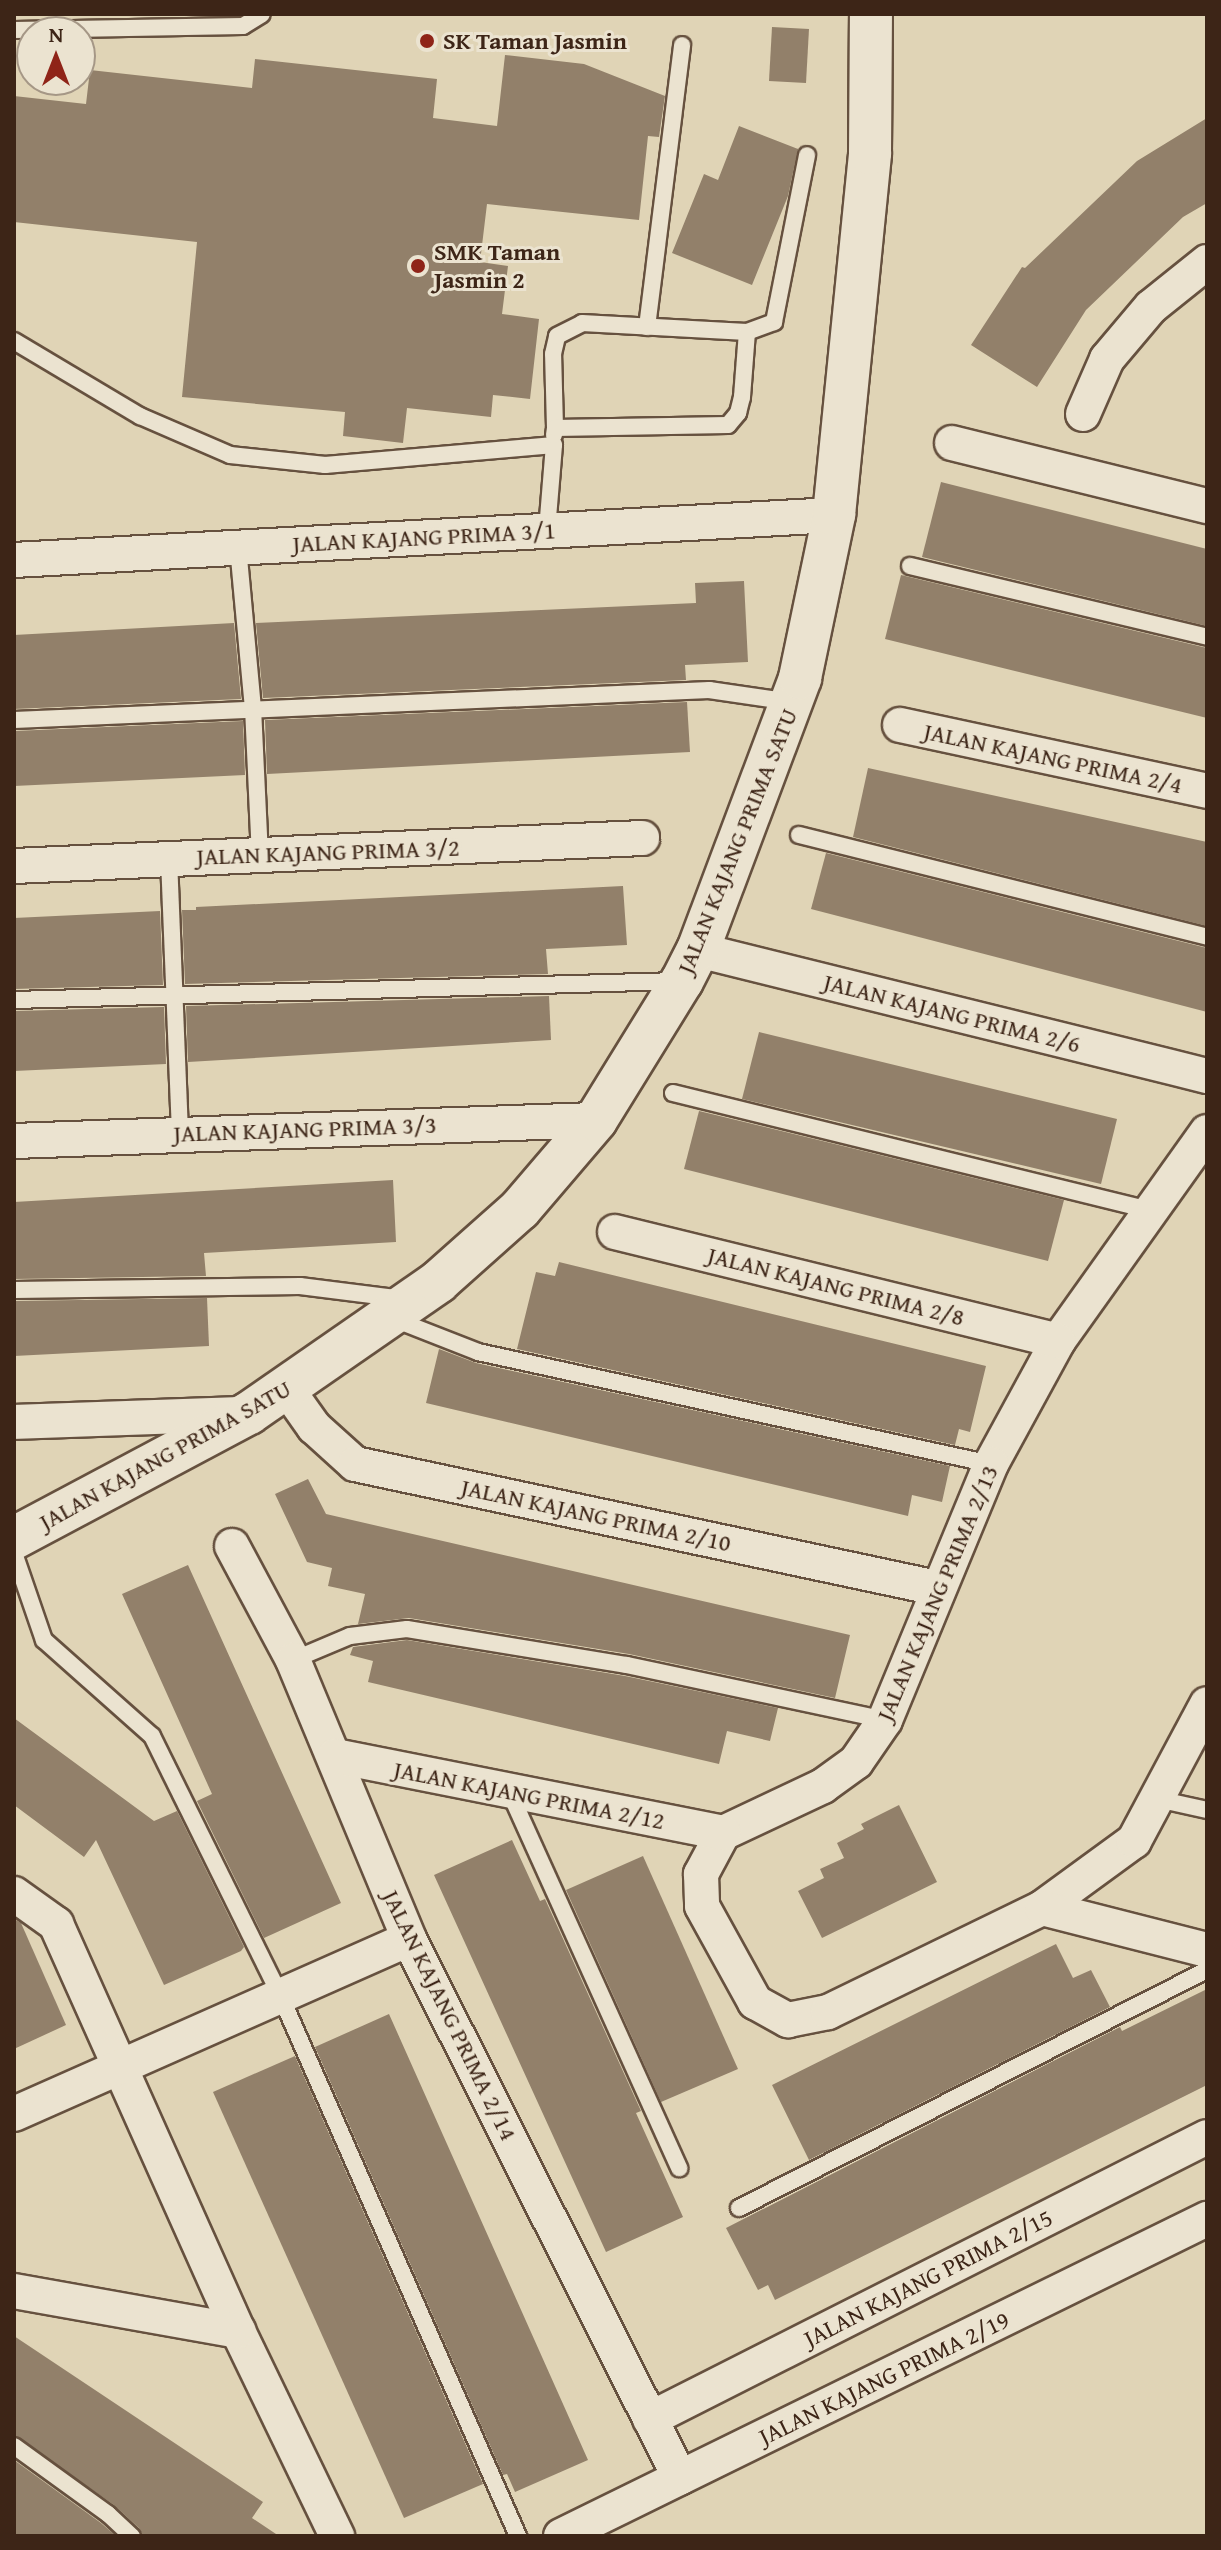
<!DOCTYPE html>
<style>
body{margin:0}
#map{position:relative;width:1221px;height:2550px;overflow:hidden;background:#e0d4b6;font-family:"Gentium Book Plus",serif}
div>[style]{position:absolute}
.building>*{inset:0;background:#92806a}
.roads{filter:drop-shadow(2px 0 #66513f) drop-shadow(-2px 0 #66513f) drop-shadow(0 2px #66513f) drop-shadow(0 -2px #66513f)}
.service>*{height:16px;margin:-8px;padding:0 8px;transform-origin:8px;border-radius:8px;background:#ebe3d0}
.minor>*{height:34px;margin:-17px;padding:0 17px;transform-origin:17px;border-radius:17px;background:#ebe3d0}
.tertiary>*{height:42px;margin:-21px;padding:0 21px;transform-origin:21px;border-radius:21px;background:#ebe3d0}
.dots>*{width:22px;height:22px;translate:-50% -50%;box-sizing:border-box;border:4px solid #ebe3d0;border-radius:50%}
span{translate:-50% -50%;white-space:nowrap;text-align:center;line-height:1.15;-webkit-text-stroke:6px #ebe3d0;paint-order:stroke}
.poi-label{font-size:24px;color:#3d2517;font-weight:700}
.left{translate:0 -50%;text-align:left}
.street-label{font-size:24px;color:#3d2517}
.frame{position:absolute;inset:0;border:16px solid #3d2517;pointer-events:none}
.north{position:absolute;left:16px;top:16px;width:80px;height:80px;box-sizing:border-box;background:#ebe3d0;border:2px solid #a59786;border-radius:50%;rotate:0deg;font-size:22px;font-weight:700;line-height:32px;text-align:center;color:#3d2517}
.north::after{content:'';display:block;margin:auto;width:28px;height:36px;background:#8f2418;clip-path:polygon(50% 0,100% 100%,50% 72%,0 100%)}
</style>
<div id="map">
<div class="building">
<div style="clip-path:polygon(772px 27px,809px 29px,806px 83px,769px 81px)"></div>
<div style="clip-path:polygon(505px 55px,584px 64px,665px 96px,659px 137px,648px 136px,639px 220px,487px 204px,480px 262px,508px 266px,502px 314px,539px 319px,530px 399px,493px 395px,491px 417px,407px 408px,403px 443px,343px 436px,345px 412px,182px 397px,197px 242px,14px 222px,14px 96px,86px 104px,90px 70px,252px 88px,255px 59px,437px 79px,433px 118px,497px 126px)"></div>
<div style="clip-path:polygon(1207px 118px,1207px 203px,1183px 217px,1086px 310px,1037px 387px,971px 345px,1022px 267px,1025px 268px,1137px 161px)"></div>
<div style="clip-path:polygon(739px 126px,798px 149px,788px 196px,752px 285px,672px 253px,704px 174px,718px 180px)"></div>
<div style="clip-path:polygon(941px 482px,1207px 549px,1207px 626px,922px 557px)"></div>
<div style="clip-path:polygon(901px 575px,1207px 648px,1207px 718px,885px 639px)"></div>
<div style="clip-path:polygon(744px 581px,748px 662px,685px 665px,686px 680px,263px 698px,256px 623px,696px 603px,695px 583px)"></div>
<div style="clip-path:polygon(234px 623px,241px 699px,14px 709px,14px 635px)"></div>
<div style="clip-path:polygon(687px 702px,690px 752px,267px 774px,265px 720px)"></div>
<div style="clip-path:polygon(243px 721px,245px 775px,14px 786px,14px 731px)"></div>
<div style="clip-path:polygon(868px 768px,1207px 842px,1207px 926px,853px 837px)"></div>
<div style="clip-path:polygon(826px 853px,1207px 948px,1207px 1012px,811px 909px)"></div>
<div style="clip-path:polygon(623px 886px,627px 945px,546px 949px,548px 974px,185px 984px,182px 910px,196px 910px,196px 907px)"></div>
<div style="clip-path:polygon(160px 911px,163px 985px,14px 989px,14px 918px)"></div>
<div style="clip-path:polygon(549px 996px,551px 1040px,188px 1062px,186px 1006px)"></div>
<div style="clip-path:polygon(164px 1007px,166px 1064px,14px 1071px,14px 1011px)"></div>
<div style="clip-path:polygon(759px 1032px,1117px 1119px,1101px 1184px,742px 1099px)"></div>
<div style="clip-path:polygon(699px 1111px,1064px 1200px,1048px 1261px,684px 1169px)"></div>
<div style="clip-path:polygon(393px 1180px,396px 1242px,204px 1253px,206px 1276px,14px 1279px,14px 1202px)"></div>
<div style="clip-path:polygon(559px 1262px,986px 1366px,970px 1432px,959px 1429px,955px 1445px,517px 1349px,536px 1272px,555px 1276px)"></div>
<div style="clip-path:polygon(207px 1298px,209px 1346px,14px 1356px,14px 1301px)"></div>
<div style="clip-path:polygon(439px 1349px,476px 1363px,950px 1466px,942px 1502px,912px 1495px,908px 1516px,426px 1403px)"></div>
<div style="clip-path:polygon(308px 1479px,326px 1514px,850px 1635px,835px 1698px,629px 1654px,409px 1618px,358px 1624px,365px 1594px,328px 1586px,332px 1568px,307px 1562px,275px 1494px)"></div>
<div style="clip-path:polygon(188px 1565px,341px 1903px,264px 1938px,197px 1801px,212px 1794px,122px 1594px)"></div>
<div style="clip-path:polygon(407px 1640px,625px 1676px,778px 1708px,770px 1741px,727px 1731px,719px 1764px,368px 1682px,373px 1661px,350px 1655px,353px 1647px)"></div>
<div style="clip-path:polygon(14px 1718px,154px 1821px,177px 1811px,244px 1947px,241px 1951px,164px 1985px,96px 1840px,84px 1857px,14px 1805px)"></div>
<div style="clip-path:polygon(899px 1805px,937px 1882px,822px 1938px,798px 1891px,824px 1878px,820px 1869px,844px 1858px,837px 1843px,864px 1829px,861px 1824px)"></div>
<div style="clip-path:polygon(512px 1840px,540px 1901px,545px 1899px,641px 2111px,636px 2113px,683px 2217px,606px 2252px,434px 1875px)"></div>
<div style="clip-path:polygon(643px 1856px,738px 2069px,661px 2102px,566px 1890px)"></div>
<div style="clip-path:polygon(14px 1919px,21px 1923px,66px 2025px,14px 2049px)"></div>
<div style="clip-path:polygon(1056px 1944px,1073px 1978px,1091px 1970px,1110px 2007px,809px 2160px,772px 2085px)"></div>
<div style="clip-path:polygon(1207px 1989px,1207px 2085px,775px 2300px,768px 2285px,758px 2290px,726px 2228px,1120px 2027px,1122px 2031px)"></div>
<div style="clip-path:polygon(389px 2014px,588px 2460px,515px 2492px,507px 2474px,503px 2475px,315px 2047px)"></div>
<div style="clip-path:polygon(295px 2056px,483px 2484px,404px 2518px,213px 2092px)"></div>
<div style="clip-path:polygon(14px 2336px,263px 2502px,252px 2518px,279px 2536px,143px 2536px,139px 2528px,114px 2505px,14px 2435px)"></div>
<div style="clip-path:polygon(14px 2460px,101px 2523px,116px 2536px,14px 2536px)"></div>
</div>
<div class="roads">
<div class="service">
<div style="left:14px;top:30px;width:229px;rotate:-1deg"></div>
<div style="left:243px;top:26px;width:22px;rotate:-32deg"></div>
<div style="left:647px;top:327px;width:284px;rotate:-82.9deg"></div>
<div style="left:14px;top:341px;width:147px;rotate:30.8deg"></div>
<div style="left:140px;top:416px;width:98px;rotate:23.4deg"></div>
<div style="left:230px;top:455px;width:96px;rotate:6deg"></div>
<div style="left:325px;top:465px;width:230px;rotate:-5deg"></div>
<div style="left:554px;top:445px;width:85px;rotate:94.7deg"></div>
<div style="left:555px;top:428px;width:74px;rotate:-91.5deg"></div>
<div style="left:553px;top:354px;width:18px;rotate:-77deg"></div>
<div style="left:557px;top:336px;width:28px;rotate:-27deg"></div>
<div style="left:582px;top:323px;width:165px;rotate:3.1deg"></div>
<div style="left:747px;top:332px;width:29px;rotate:-20deg"></div>
<div style="left:774px;top:322px;width:170px;rotate:-78.8deg"></div>
<div style="left:554px;top:435px;width:7px;rotate:-82deg"></div>
<div style="left:555px;top:428px;width:173px;rotate:-1deg"></div>
<div style="left:728px;top:425px;width:16px;rotate:-50deg"></div>
<div style="left:738px;top:413px;width:16px;rotate:-76deg"></div>
<div style="left:742px;top:397px;width:65px;rotate:-85.6deg"></div>
<div style="left:238px;top:547px;width:162px;rotate:84.7deg"></div>
<div style="left:253px;top:708px;width:147px;rotate:87.3deg"></div>
<div style="left:910px;top:566px;width:305px;rotate:13.4deg"></div>
<div style="left:14px;top:720px;width:696px;rotate:-2.47deg"></div>
<div style="left:709px;top:690px;width:83px;rotate:8.3deg"></div>
<div style="left:799px;top:835px;width:421px;rotate:14deg"></div>
<div style="left:169px;top:859px;width:274px;rotate:87.7deg"></div>
<div style="left:14px;top:1000px;width:662px;rotate:-1.64deg"></div>
<div style="left:673px;top:1093px;width:492px;rotate:13.8deg"></div>
<div style="left:14px;top:1290px;width:286px;rotate:-0.8deg"></div>
<div style="left:300px;top:1286px;width:104px;rotate:7.2deg"></div>
<div style="left:394px;top:1319px;width:90px;rotate:21.4deg"></div>
<div style="left:478px;top:1352px;width:525px;rotate:12.32deg"></div>
<div style="left:14px;top:1553px;width:92px;rotate:71deg"></div>
<div style="left:44px;top:1640px;width:144px;rotate:41.6deg"></div>
<div style="left:152px;top:1736px;width:291px;rotate:63.7deg"></div>
<div style="left:281px;top:1997px;width:589px;rotate:66.26deg"></div>
<div style="left:293px;top:1660px;width:62px;rotate:-22.8deg"></div>
<div style="left:350px;top:1636px;width:57px;rotate:-7deg"></div>
<div style="left:407px;top:1629px;width:223px;rotate:9.3deg"></div>
<div style="left:627px;top:1665px;width:264px;rotate:12deg"></div>
<div style="left:509px;top:1791px;width:414px;rotate:65.7deg"></div>
<div style="left:1157px;top:1799px;width:51px;rotate:12.4deg"></div>
<div style="left:739px;top:2208px;width:525px;rotate:-26.96deg"></div>
<div style="left:14px;top:2446px;width:116px;rotate:35.9deg"></div>
<div style="left:108px;top:2514px;width:33px;rotate:43deg"></div>
</div>
<div class="minor">
<div style="left:1083px;top:414px;width:60px;rotate:-66.4deg"></div>
<div style="left:1107px;top:359px;width:68px;rotate:-49.8deg"></div>
<div style="left:1151px;top:307px;width:72px;rotate:-38.8deg"></div>
<div style="left:952px;top:443px;width:263px;rotate:13.9deg"></div>
<div style="left:14px;top:560px;width:821px;rotate:-3.14deg"></div>
<div style="left:900px;top:725px;width:314px;rotate:12.1deg"></div>
<div style="left:14px;top:866px;width:629px;rotate:-2.55deg"></div>
<div style="left:698px;top:950px;width:524px;rotate:13.9deg"></div>
<div style="left:1207px;top:1132px;width:257px;rotate:125.5deg"></div>
<div style="left:1058px;top:1341px;width:140px;rotate:118.6deg"></div>
<div style="left:991px;top:1464px;width:277px;rotate:112.5deg"></div>
<div style="left:885px;top:1720px;width:51px;rotate:124.6deg"></div>
<div style="left:856px;top:1762px;width:41px;rotate:144deg"></div>
<div style="left:823px;top:1786px;width:110px;rotate:154.8deg"></div>
<div style="left:723px;top:1833px;width:47px;rotate:118.2deg"></div>
<div style="left:701px;top:1874px;width:32px;rotate:88deg"></div>
<div style="left:702px;top:1906px;width:110px;rotate:61.1deg"></div>
<div style="left:755px;top:2002px;width:38px;rotate:29deg"></div>
<div style="left:788px;top:2020px;width:41px;rotate:-11.3deg"></div>
<div style="left:828px;top:2012px;width:238px;rotate:-25.9deg"></div>
<div style="left:1042px;top:1908px;width:114px;rotate:-36.1deg"></div>
<div style="left:1134px;top:1841px;width:155px;rotate:-61.9deg"></div>
<div style="left:14px;top:1141px;width:582px;rotate:-2.07deg"></div>
<div style="left:615px;top:1232px;width:456px;rotate:13.8deg"></div>
<div style="left:287px;top:1389px;width:47px;rotate:54.6deg"></div>
<div style="left:314px;top:1427px;width:55px;rotate:42.1deg"></div>
<div style="left:355px;top:1464px;width:595px;rotate:12.03deg"></div>
<div style="left:14px;top:1422px;width:231px;rotate:-2deg"></div>
<div style="left:232px;top:1546px;width:129px;rotate:61.8deg"></div>
<div style="left:293px;top:1660px;width:302px;rotate:67.4deg"></div>
<div style="left:409px;top:1939px;width:603px;rotate:63.31deg"></div>
<div style="left:335px;top:1756px;width:396px;rotate:11.2deg"></div>
<div style="left:14px;top:1894px;width:52px;rotate:35.5deg"></div>
<div style="left:56px;top:1924px;width:446px;rotate:65.9deg"></div>
<div style="left:238px;top:2331px;width:228px;rotate:64.2deg"></div>
<div style="left:1042px;top:1908px;width:170px;rotate:14.3deg"></div>
<div style="left:14px;top:2114px;width:432px;rotate:-23.9deg"></div>
<div style="left:14px;top:2291px;width:228px;rotate:10.1deg"></div>
<div style="left:650px;top:2419px;width:624px;rotate:-26.85deg"></div>
<div style="left:561px;top:2536px;width:720px;rotate:-26.14deg"></div>
</div>
<div class="tertiary">
<div style="left:14px;top:1538px;width:266px;rotate:-28deg"></div>
<div style="left:249px;top:1413px;width:230px;rotate:-34.7deg"></div>
<div style="left:438px;top:1282px;width:110px;rotate:-41.7deg"></div>
<div style="left:520px;top:1209px;width:117px;rotate:-49.5deg"></div>
<div style="left:596px;top:1120px;width:163px;rotate:-58.3deg"></div>
<div style="left:682px;top:981px;width:35px;rotate:-63deg"></div>
<div style="left:698px;top:950px;width:290px;rotate:-69.4deg"></div>
<div style="left:800px;top:678px;width:167px;rotate:-78.2deg"></div>
<div style="left:834px;top:515px;width:364px;rotate:-84.3deg"></div>
<div style="left:870px;top:153px;width:139px;rotate:-89.6deg"></div>
</div>
</div>
<div class="dots">
<div style="left:427px;top:41px;background:#8f2418"></div>
<div style="left:418px;top:266px;background:#8f2418"></div>
</div>
<div class="poi-label">
<span class="left" style="left:443px;top:41px">SK Taman Jasmin</span>
<span class="left" style="left:434px;top:266px">SMK Taman<br>Jasmin 2</span>
</div>
<div class="street-label">
<span style="left:424px;top:537px;rotate:-3deg">JALAN KAJANG PRIMA 3/1</span>
<span style="left:1053px;top:758px;rotate:12deg">JALAN KAJANG PRIMA 2/4</span>
<span style="left:737px;top:841px;rotate:-68deg">JALAN KAJANG PRIMA SATU</span>
<span style="left:328px;top:852px;rotate:-2deg">JALAN KAJANG PRIMA 3/2</span>
<span style="left:952px;top:1013px;rotate:14deg">JALAN KAJANG PRIMA 2/6</span>
<span style="left:305px;top:1129px;rotate:-2deg">JALAN KAJANG PRIMA 3/3</span>
<span style="left:836px;top:1286px;rotate:14deg">JALAN KAJANG PRIMA 2/8</span>
<span style="left:165px;top:1455px;rotate:-29deg">JALAN KAJANG PRIMA SATU</span>
<span style="left:596px;top:1515px;rotate:12deg">JALAN KAJANG PRIMA 2/10</span>
<span style="left:937px;top:1593px;rotate:-67deg">JALAN KAJANG PRIMA 2/13</span>
<span style="left:529px;top:1795px;rotate:11deg">JALAN KAJANG PRIMA 2/12</span>
<span style="left:450px;top:2015px;rotate:64deg">JALAN KAJANG PRIMA 2/14</span>
<span style="left:928px;top:2278px;rotate:-27deg">JALAN KAJANG PRIMA 2/15</span>
<span style="left:884px;top:2378px;rotate:-26deg">JALAN KAJANG PRIMA 2/19</span>
</div>
<div class="frame"></div>
<div class="north">N</div>
</div>
